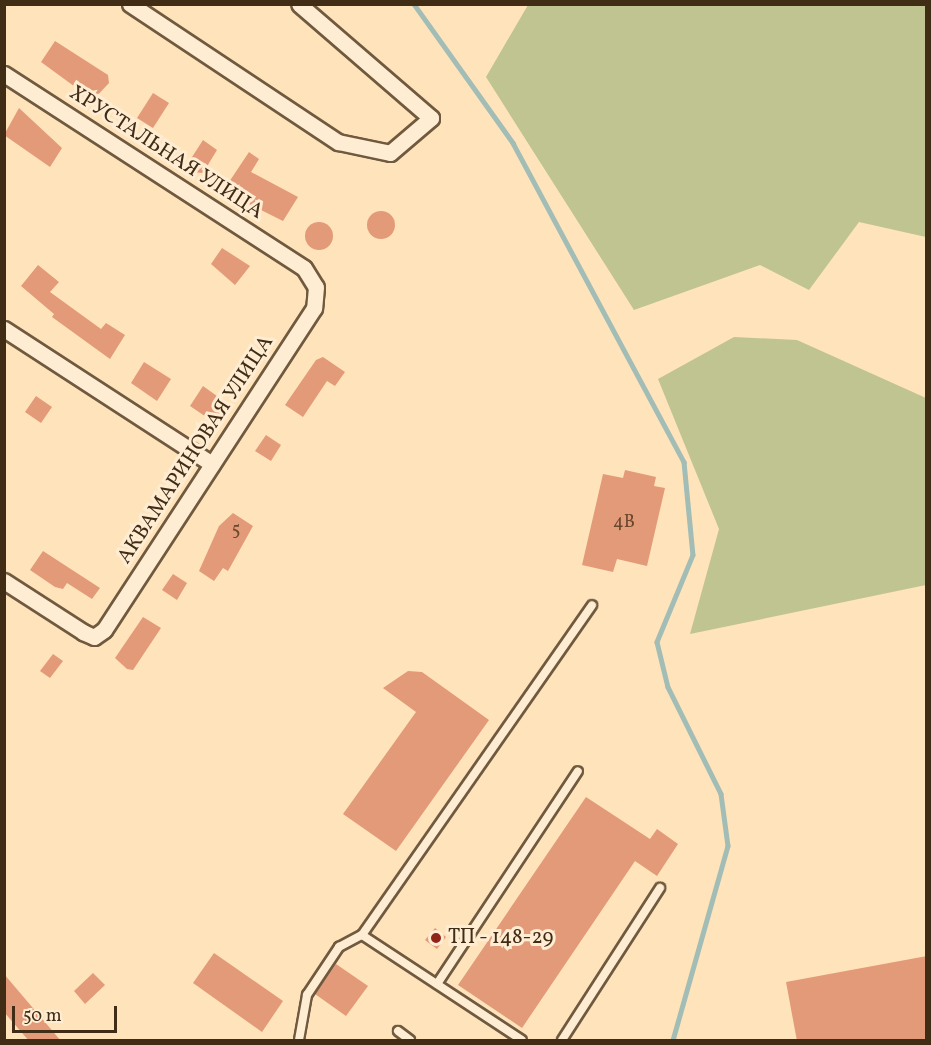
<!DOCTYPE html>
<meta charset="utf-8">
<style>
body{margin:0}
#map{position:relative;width:931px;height:1045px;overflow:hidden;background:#ffe3bb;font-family:Vollkorn,serif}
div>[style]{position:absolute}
.green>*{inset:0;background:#bfc491}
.stream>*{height:4.5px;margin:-2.25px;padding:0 2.25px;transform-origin:2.25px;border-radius:2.25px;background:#a1bdb5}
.building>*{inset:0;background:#e39a78}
.round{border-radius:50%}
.roads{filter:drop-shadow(2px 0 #705a3f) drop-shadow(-2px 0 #705a3f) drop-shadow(0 2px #705a3f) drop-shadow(0 -2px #705a3f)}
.lane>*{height:8px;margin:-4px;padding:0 4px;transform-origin:4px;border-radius:4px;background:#ffedd3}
.street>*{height:15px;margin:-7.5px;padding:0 7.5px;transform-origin:7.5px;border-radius:7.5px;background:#ffedd3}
.dots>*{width:16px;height:16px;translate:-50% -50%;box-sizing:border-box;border:3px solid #ffedd3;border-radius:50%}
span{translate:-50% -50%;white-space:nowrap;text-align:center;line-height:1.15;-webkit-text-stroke:6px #ffedd3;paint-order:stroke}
.number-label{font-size:18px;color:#6a482e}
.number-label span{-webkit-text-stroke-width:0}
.street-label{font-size:21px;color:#412c16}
.poi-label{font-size:21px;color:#412c16}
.left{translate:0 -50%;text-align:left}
.frame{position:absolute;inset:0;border:6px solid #412c16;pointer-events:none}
.scale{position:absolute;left:12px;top:1006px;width:105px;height:27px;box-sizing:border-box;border:3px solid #412c16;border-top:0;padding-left:8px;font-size:18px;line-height:21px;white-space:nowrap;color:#412c16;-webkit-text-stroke:4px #ffedd3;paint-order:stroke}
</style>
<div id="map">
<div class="green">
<div style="clip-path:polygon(528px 5px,926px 5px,926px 237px,859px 222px,809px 290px,760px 265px,634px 310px,486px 77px)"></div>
<div style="clip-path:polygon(734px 337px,797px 340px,926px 398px,926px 585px,690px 634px,719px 529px,658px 379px)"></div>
</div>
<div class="stream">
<div style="left:414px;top:4px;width:171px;rotate:54.5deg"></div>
<div style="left:513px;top:143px;width:362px;rotate:61.8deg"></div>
<div style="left:684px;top:462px;width:93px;rotate:84.5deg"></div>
<div style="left:693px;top:555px;width:94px;rotate:112.5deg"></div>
<div style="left:657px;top:642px;width:46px;rotate:76.3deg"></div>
<div style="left:668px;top:687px;width:119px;rotate:63.6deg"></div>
<div style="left:721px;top:794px;width:52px;rotate:82.3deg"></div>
<div style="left:728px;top:846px;width:202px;rotate:105.8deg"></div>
</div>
<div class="building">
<div style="clip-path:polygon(55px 41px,108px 75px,109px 83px,93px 100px,41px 62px)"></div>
<div style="clip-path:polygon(153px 93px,169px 103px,153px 128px,137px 118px)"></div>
<div style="clip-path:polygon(19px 108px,62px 148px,50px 167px,4px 135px)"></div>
<div style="clip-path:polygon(203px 140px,217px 150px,203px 173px,183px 171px)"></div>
<div style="clip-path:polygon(249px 152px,259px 159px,251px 172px,298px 197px,283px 221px,223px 191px)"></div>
<div class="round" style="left:367px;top:211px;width:28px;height:28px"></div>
<div class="round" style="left:305px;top:222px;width:28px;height:28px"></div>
<div style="clip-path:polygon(222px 248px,250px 266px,235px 285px,211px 264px)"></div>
<div style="clip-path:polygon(38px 265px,59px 282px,50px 292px,101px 329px,106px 323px,125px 335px,110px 359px,52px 317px,54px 314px,21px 286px)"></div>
<div style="clip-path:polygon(323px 357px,345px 372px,335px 386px,327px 381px,303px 417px,285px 405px,316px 360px)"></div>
<div style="clip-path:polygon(144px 362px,171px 379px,157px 401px,131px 383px)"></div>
<div style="clip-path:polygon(203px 386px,228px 404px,215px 423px,190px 406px)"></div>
<div style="clip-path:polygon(36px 396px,52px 407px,41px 423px,25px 412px)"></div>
<div style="clip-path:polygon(266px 435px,281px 445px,271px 461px,255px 451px)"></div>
<div style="clip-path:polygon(625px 470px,656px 477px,654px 486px,665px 488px,647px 566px,617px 559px,613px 572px,582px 565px,603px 474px,623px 478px)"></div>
<div style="clip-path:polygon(233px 513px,253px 526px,228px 571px,223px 568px,214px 581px,199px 571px,219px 526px)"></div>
<div style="clip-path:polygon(43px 551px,100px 588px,92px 599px,67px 583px,63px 589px,55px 587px,30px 570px)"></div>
<div style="clip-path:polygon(173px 574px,187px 583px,177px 600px,162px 590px)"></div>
<div style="clip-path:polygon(143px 617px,161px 628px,133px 670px,127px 669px,115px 658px)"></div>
<div style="clip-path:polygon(53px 654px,63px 661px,50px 678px,40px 671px)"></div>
<div style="clip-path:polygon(408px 671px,422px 672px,489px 720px,396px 851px,343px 814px,416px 712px,383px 688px)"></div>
<div style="clip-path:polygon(586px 797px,650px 839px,657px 829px,678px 844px,657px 876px,635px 861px,522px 1028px,458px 985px)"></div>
<div style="clip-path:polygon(435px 928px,446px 937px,437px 949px,425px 940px)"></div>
<div style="clip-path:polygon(214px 953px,283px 1001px,262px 1032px,193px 983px)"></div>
<div style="clip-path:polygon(927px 956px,927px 1041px,797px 1041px,786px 982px)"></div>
<div style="clip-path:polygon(336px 964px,368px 986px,346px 1016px,315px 994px)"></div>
<div style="clip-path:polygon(93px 973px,105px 985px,85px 1004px,74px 991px)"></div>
<div style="clip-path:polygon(4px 974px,61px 1041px,29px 1041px,4px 1012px)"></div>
</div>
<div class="roads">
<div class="lane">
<div style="left:362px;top:935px;width:191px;rotate:33.3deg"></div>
<div style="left:437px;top:984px;width:255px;rotate:-56.5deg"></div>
<div style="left:398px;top:1031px;width:15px;rotate:37deg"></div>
<div style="left:299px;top:1040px;width:46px;rotate:-79.9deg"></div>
<div style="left:307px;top:995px;width:58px;rotate:-56.3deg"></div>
<div style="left:339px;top:947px;width:26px;rotate:-28deg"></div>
<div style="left:362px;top:935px;width:402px;rotate:-55.1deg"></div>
<div style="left:562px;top:1040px;width:181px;rotate:-57.2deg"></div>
</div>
<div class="street">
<div style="left:130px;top:4px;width:250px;rotate:33.6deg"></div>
<div style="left:338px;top:142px;width:53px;rotate:11.9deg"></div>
<div style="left:390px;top:153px;width:54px;rotate:-40.5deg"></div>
<div style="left:431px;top:118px;width:174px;rotate:-139.2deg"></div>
<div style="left:4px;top:74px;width:357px;rotate:32.9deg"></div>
<div style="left:304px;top:268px;width:22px;rotate:58deg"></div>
<div style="left:316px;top:287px;width:21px;rotate:95deg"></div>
<div style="left:314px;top:308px;width:384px;rotate:123.1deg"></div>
<div style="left:104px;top:630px;width:12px;rotate:145deg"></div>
<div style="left:94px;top:637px;width:12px;rotate:-156deg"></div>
<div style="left:83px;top:632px;width:94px;rotate:-147.2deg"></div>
<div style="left:4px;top:329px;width:248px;rotate:33deg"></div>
</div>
</div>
<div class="dots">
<div style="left:436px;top:938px;background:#8f2418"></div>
</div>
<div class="number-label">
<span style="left:624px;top:523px">4В</span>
<span style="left:236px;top:531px">5</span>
</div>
<div class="street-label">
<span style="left:166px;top:153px;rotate:33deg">ХРУСТАЛЬНАЯ УЛИЦА</span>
<span style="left:196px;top:450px;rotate:-57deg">АКВАМАРИНОВАЯ УЛИЦА</span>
</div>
<div class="poi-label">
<span class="left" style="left:448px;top:938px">ТП - 148-29</span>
</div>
<div class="frame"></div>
<div class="scale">50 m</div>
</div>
